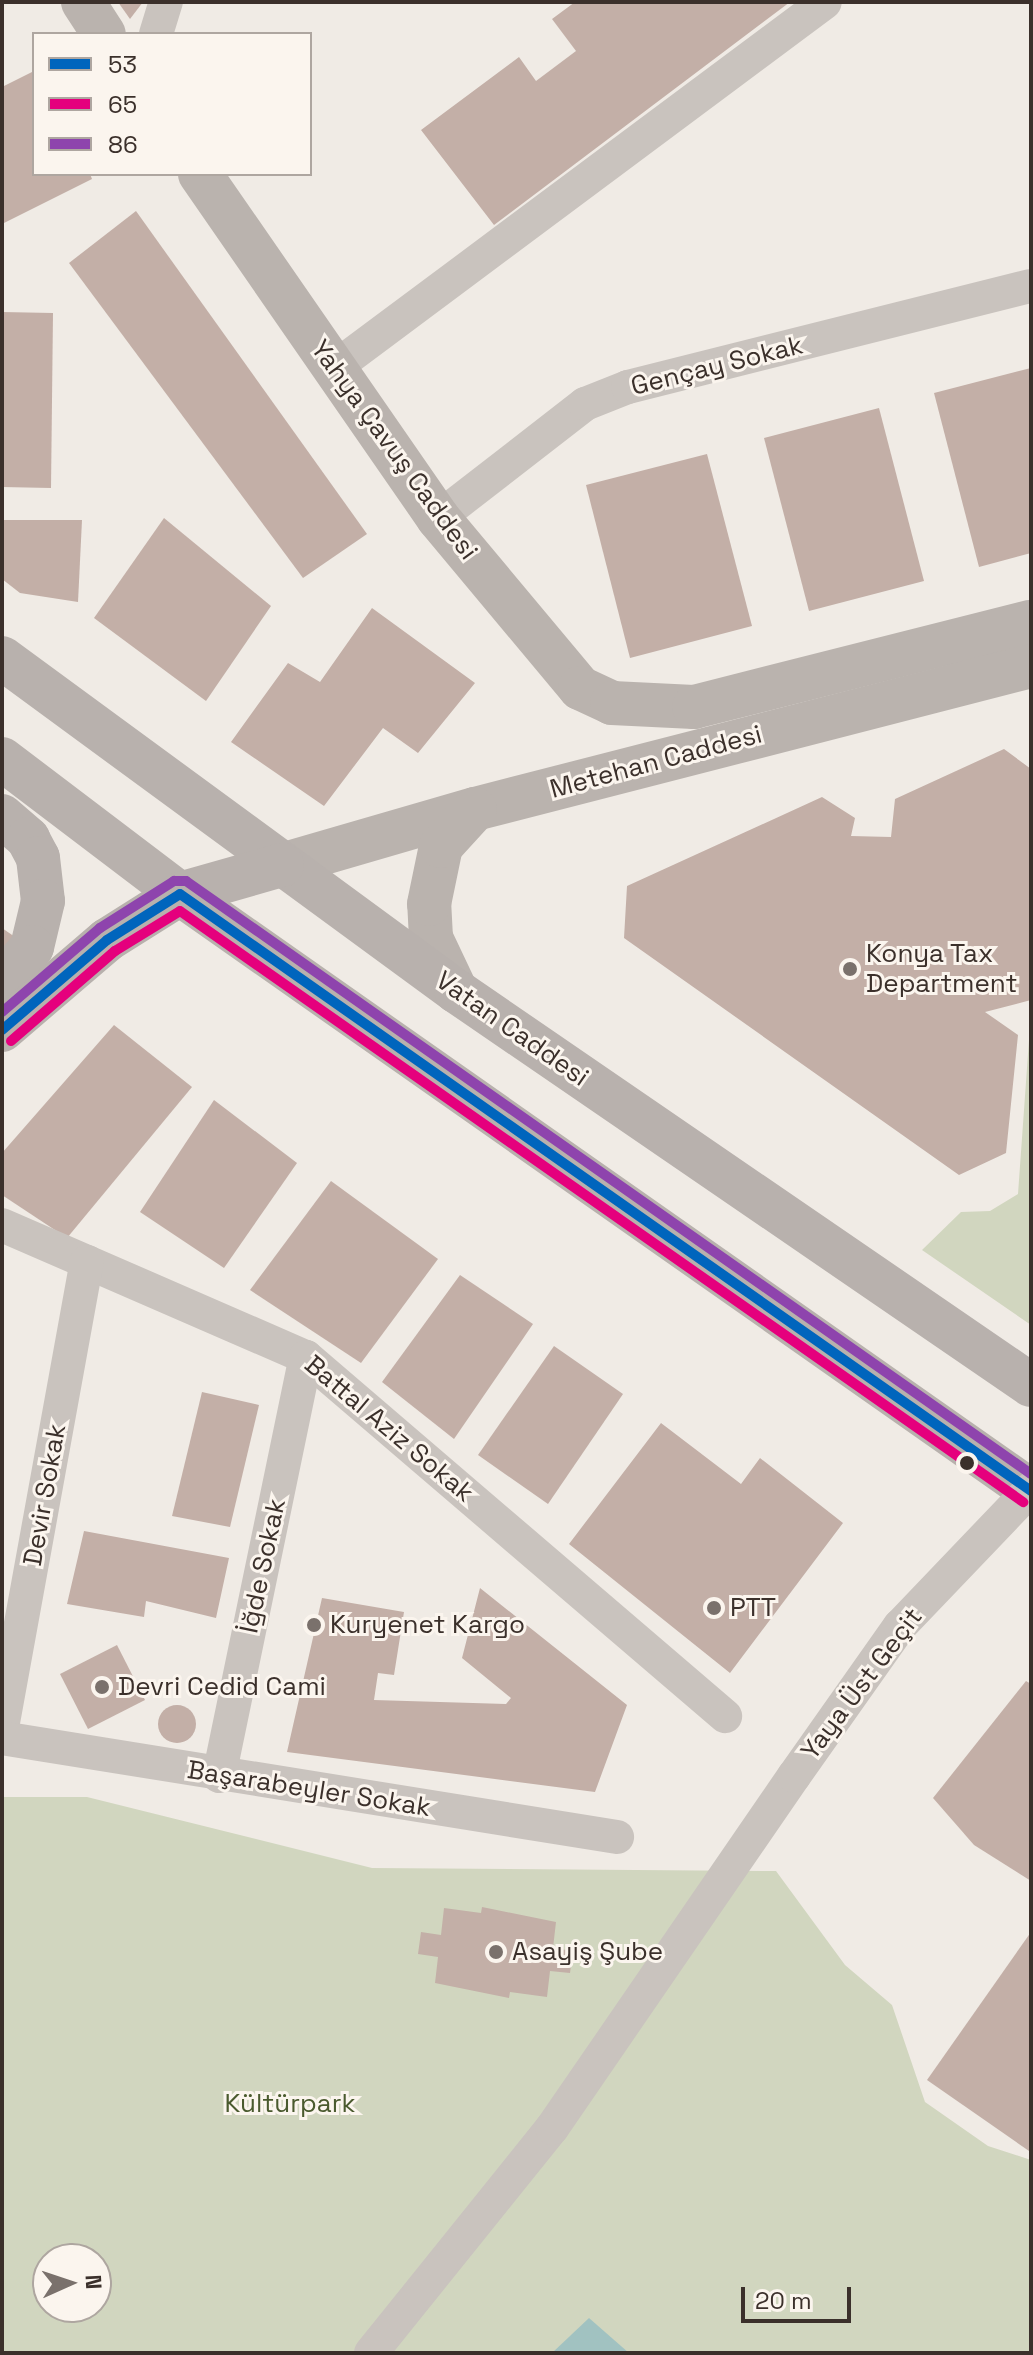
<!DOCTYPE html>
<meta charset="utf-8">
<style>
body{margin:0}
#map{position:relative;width:1033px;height:2355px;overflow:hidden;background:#f0ebe5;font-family:"Space Grotesk",sans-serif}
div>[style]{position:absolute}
.green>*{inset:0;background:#d1d6bf}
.water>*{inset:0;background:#a1c2c1}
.building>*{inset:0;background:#c3afa7}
.round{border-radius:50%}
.street>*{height:34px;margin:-17px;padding:0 17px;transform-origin:17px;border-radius:17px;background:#c9c3be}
.secondary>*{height:44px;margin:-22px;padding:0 22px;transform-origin:22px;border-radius:22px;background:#bab3ae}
.primary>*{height:44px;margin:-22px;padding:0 22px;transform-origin:22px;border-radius:22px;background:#b8b1ad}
.street-bridge>*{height:34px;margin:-17px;padding:0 17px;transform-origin:17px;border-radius:17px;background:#c9c3be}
.bus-1>*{height:10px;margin:-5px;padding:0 5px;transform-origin:5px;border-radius:5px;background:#0065bd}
.bus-2>*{height:10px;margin:-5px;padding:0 5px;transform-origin:5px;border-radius:5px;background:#e5007d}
.bus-3>*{height:10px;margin:-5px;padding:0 5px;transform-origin:5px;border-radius:5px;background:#8e44ad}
.dots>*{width:22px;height:22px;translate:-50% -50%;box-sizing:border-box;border:4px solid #fbf5ee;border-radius:50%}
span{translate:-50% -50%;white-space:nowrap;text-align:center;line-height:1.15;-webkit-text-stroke:6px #fbf5ee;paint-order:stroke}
.street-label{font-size:26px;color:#3b302b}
.poi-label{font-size:26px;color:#3b302b}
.left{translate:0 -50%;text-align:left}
.park-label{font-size:26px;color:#4a5a2e}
.frame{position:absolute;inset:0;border:4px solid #3b302b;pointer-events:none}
.legend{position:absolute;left:32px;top:32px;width:280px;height:144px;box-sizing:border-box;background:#fbf5ee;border:2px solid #aea6a0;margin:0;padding:10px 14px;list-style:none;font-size:24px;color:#3b302b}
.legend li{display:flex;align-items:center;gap:16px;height:40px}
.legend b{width:40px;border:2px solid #aea6a0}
.north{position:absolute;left:32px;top:2243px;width:80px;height:80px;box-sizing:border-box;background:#fbf5ee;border:2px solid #aea6a0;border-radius:50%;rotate:87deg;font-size:22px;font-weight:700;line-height:32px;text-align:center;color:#3b302b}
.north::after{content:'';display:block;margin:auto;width:28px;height:36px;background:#7a716c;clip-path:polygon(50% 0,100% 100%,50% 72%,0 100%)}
.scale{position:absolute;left:741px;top:2287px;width:110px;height:36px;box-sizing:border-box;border:4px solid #3b302b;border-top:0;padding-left:10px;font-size:24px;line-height:28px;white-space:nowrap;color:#3b302b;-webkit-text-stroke:6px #fbf5ee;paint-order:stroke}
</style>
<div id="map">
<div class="green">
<div style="clip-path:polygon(1031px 1012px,1031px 1325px,922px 1250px,961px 1212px,990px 1211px,1018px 1194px)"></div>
<div style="clip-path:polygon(evenodd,2px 1797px,87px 1797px,372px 1868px,776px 1871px,845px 1965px,892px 2005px,925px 2102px,988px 2146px,1031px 2160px,1031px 2353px,2px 2353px,2px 1797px,48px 2259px,96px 2259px,96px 2307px,48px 2307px,48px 2259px)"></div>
</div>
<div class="water">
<div style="clip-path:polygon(589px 2318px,629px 2353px,552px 2353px)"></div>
</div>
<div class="building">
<div style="clip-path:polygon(118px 2px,143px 2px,130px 19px)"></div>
<div style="clip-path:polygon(575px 2px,790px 2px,494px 225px,421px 130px,519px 57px,536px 81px,576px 51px,552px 19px)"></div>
<div style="clip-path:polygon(34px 71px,34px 174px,90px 174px,92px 179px,2px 224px,2px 87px)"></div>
<div style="clip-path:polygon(136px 211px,367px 534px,303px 578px,69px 263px)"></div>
<div style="clip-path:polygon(2px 312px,53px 313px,51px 488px,2px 487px)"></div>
<div style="clip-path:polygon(1031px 368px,1031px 553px,979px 567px,934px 393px)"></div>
<div style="clip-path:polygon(879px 408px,924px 581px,809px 611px,764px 438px)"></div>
<div style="clip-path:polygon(707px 454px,752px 626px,630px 658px,586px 485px)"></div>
<div style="clip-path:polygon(164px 518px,271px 606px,206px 701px,94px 618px)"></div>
<div style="clip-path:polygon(2px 520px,82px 520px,78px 602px,20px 593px,2px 579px)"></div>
<div style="clip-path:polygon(372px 608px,475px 683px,418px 753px,383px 728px,324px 806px,231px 742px,288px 663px,320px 682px)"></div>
<div style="clip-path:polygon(1004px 749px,1031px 769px,1031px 1000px,985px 1012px,1018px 1035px,1006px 1153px,959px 1175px,624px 938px,627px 886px,822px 797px,855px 818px,851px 836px,891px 837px,895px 799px)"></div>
<div style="clip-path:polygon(2px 928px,15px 937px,2px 953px)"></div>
<div style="clip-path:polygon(114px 1025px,192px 1087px,67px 1238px,2px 1195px,2px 1153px)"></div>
<div style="clip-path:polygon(214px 1100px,297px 1163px,224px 1268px,140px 1212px)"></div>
<div style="clip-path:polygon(331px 1181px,438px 1259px,361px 1363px,250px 1290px)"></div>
<div style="clip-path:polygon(460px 1275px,533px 1324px,454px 1439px,382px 1382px)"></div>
<div style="clip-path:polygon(554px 1346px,623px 1394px,548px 1504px,478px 1455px)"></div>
<div style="clip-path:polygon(202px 1392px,259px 1405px,230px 1527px,172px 1516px)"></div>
<div style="clip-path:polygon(661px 1423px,741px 1484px,760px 1458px,843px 1523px,730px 1673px,569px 1544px)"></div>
<div style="clip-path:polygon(84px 1531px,229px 1558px,216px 1618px,146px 1601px,144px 1617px,67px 1604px)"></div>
<div style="clip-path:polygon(480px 1588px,627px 1705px,595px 1792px,287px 1752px,322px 1598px,404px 1612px,394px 1675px,378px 1673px,374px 1700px,506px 1704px,511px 1698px,462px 1658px)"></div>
<div style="clip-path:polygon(117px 1645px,145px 1700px,88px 1729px,60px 1674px)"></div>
<div style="clip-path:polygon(1026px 1681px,1031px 1684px,1031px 1881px,974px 1845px,933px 1798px)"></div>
<div class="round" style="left:158px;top:1705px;width:38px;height:38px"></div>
<div style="clip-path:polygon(482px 1907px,556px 1922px,553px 1948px,573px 1951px,570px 1973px,550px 1971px,547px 1997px,510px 1992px,509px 1998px,435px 1983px,438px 1957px,418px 1954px,421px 1932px,441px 1935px,444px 1908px,481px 1913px)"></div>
<div style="clip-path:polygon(1031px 1932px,1031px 2148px,1029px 2151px,927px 2080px)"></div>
</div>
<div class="street">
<div style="left:156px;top:34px;width:34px;rotate:-73deg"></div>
<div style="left:334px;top:368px;width:612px;rotate:-36.7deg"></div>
<div style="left:438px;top:518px;width:186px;rotate:-37.8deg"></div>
<div style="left:585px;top:404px;width:46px;rotate:-21.6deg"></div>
<div style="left:628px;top:387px;width:415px;rotate:-14.1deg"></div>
<div style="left:2px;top:1225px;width:331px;rotate:23.5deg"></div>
<div style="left:306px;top:1357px;width:552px;rotate:40.59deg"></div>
<div style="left:2px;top:1728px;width:474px;rotate:-79.7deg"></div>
<div style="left:2px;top:1738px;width:623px;rotate:9.14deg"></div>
<div style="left:219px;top:1776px;width:428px;rotate:-78.3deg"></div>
<div style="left:371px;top:2353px;width:289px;rotate:-51.2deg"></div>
<div style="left:552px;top:2128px;width:427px;rotate:-55.5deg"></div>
</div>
<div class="secondary">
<div style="left:83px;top:2px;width:38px;rotate:57deg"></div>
<div style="left:200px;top:174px;width:418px;rotate:55.3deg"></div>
<div style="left:438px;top:518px;width:222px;rotate:50.1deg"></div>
<div style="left:580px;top:688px;width:35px;rotate:25deg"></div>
<div style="left:612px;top:703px;width:82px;rotate:2.8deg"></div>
<div style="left:694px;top:707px;width:348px;rotate:-14.2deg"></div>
<div style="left:282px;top:865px;width:201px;rotate:-16.2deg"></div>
<div style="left:475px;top:809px;width:574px;rotate:-14.42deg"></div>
<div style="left:456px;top:991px;width:59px;rotate:-115.3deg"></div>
<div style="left:431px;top:938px;width:34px;rotate:-93deg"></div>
<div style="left:429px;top:904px;width:59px;rotate:-78.3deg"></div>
<div style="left:441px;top:846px;width:50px;rotate:-47.4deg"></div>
</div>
<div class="primary">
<div style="left:2px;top:658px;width:563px;rotate:36.26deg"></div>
<div style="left:456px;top:991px;width:697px;rotate:34.42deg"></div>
<div style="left:2px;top:759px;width:223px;rotate:37.2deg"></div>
<div style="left:180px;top:894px;width:1040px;rotate:35.05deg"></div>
<div style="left:2px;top:816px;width:35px;rotate:41deg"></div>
<div style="left:28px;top:839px;width:21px;rotate:62deg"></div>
<div style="left:38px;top:858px;width:43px;rotate:83.4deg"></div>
<div style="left:43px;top:901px;width:47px;rotate:103.4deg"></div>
<div style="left:32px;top:947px;width:46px;rotate:130.6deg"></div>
<div style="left:2px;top:1030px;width:138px;rotate:-40.6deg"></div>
<div style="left:107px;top:940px;width:86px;rotate:-32.2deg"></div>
<div style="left:180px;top:894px;width:106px;rotate:-15.9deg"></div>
</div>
<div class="street-bridge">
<div style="left:794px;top:1776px;width:184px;rotate:-54.8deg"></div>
<div style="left:900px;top:1626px;width:190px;rotate:-46.3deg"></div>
</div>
<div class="bus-1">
<div style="left:2px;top:1030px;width:138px;rotate:-40.6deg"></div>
<div style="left:107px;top:940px;width:86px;rotate:-32.2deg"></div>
<div style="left:180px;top:894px;width:1040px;rotate:35.05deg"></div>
</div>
<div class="bus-2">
<div style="left:11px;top:1041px;width:138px;rotate:-40.9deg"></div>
<div style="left:115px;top:951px;width:76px;rotate:-31.6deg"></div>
<div style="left:180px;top:911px;width:1030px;rotate:35.03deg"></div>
</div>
<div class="bus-3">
<div style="left:2px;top:1012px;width:129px;rotate:-40.6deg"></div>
<div style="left:100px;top:928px;width:88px;rotate:-32.4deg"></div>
<div style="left:174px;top:881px;width:12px"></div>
<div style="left:186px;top:881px;width:1032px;rotate:35.06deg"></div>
</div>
<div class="dots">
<div style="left:850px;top:969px;background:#7a716c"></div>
<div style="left:967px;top:1463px;background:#3b302b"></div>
<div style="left:714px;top:1608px;background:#7a716c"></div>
<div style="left:314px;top:1625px;background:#7a716c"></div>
<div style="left:102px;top:1687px;background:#7a716c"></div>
<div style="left:496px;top:1952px;background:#7a716c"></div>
</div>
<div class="street-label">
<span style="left:717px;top:366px;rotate:-14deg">Gençay Sokak</span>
<span style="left:394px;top:450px;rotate:54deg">Yahya Çavuş Caddesi</span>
<span style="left:656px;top:762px;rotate:-15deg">Metehan Caddesi</span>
<span style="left:512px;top:1029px;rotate:35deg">Vatan Caddesi</span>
<span style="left:389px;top:1429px;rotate:40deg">Battal Aziz Sokak</span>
<span style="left:45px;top:1495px;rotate:-80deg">Devir Sokak</span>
<span style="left:263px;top:1566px;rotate:-78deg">İğde Sokak</span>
<span style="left:862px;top:1684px;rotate:-53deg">Yaya Üst Geçit</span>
<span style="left:309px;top:1789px;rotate:9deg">Başarabeyler Sokak</span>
</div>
<div class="poi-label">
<span class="left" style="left:866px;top:969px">Konya Tax<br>Department</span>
<span class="left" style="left:730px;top:1608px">PTT</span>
<span class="left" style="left:330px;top:1625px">Kuryenet Kargo</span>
<span class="left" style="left:118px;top:1687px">Devri Cedid Cami</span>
<span class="left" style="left:512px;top:1952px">Asayiş Şube</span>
</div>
<div class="park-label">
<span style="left:290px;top:2104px">Kültürpark</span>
</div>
<div class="frame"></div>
<ul class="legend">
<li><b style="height:10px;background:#0065bd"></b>53</li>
<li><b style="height:10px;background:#e5007d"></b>65</li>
<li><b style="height:10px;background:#8e44ad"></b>86</li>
</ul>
<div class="north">N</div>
<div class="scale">20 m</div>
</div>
